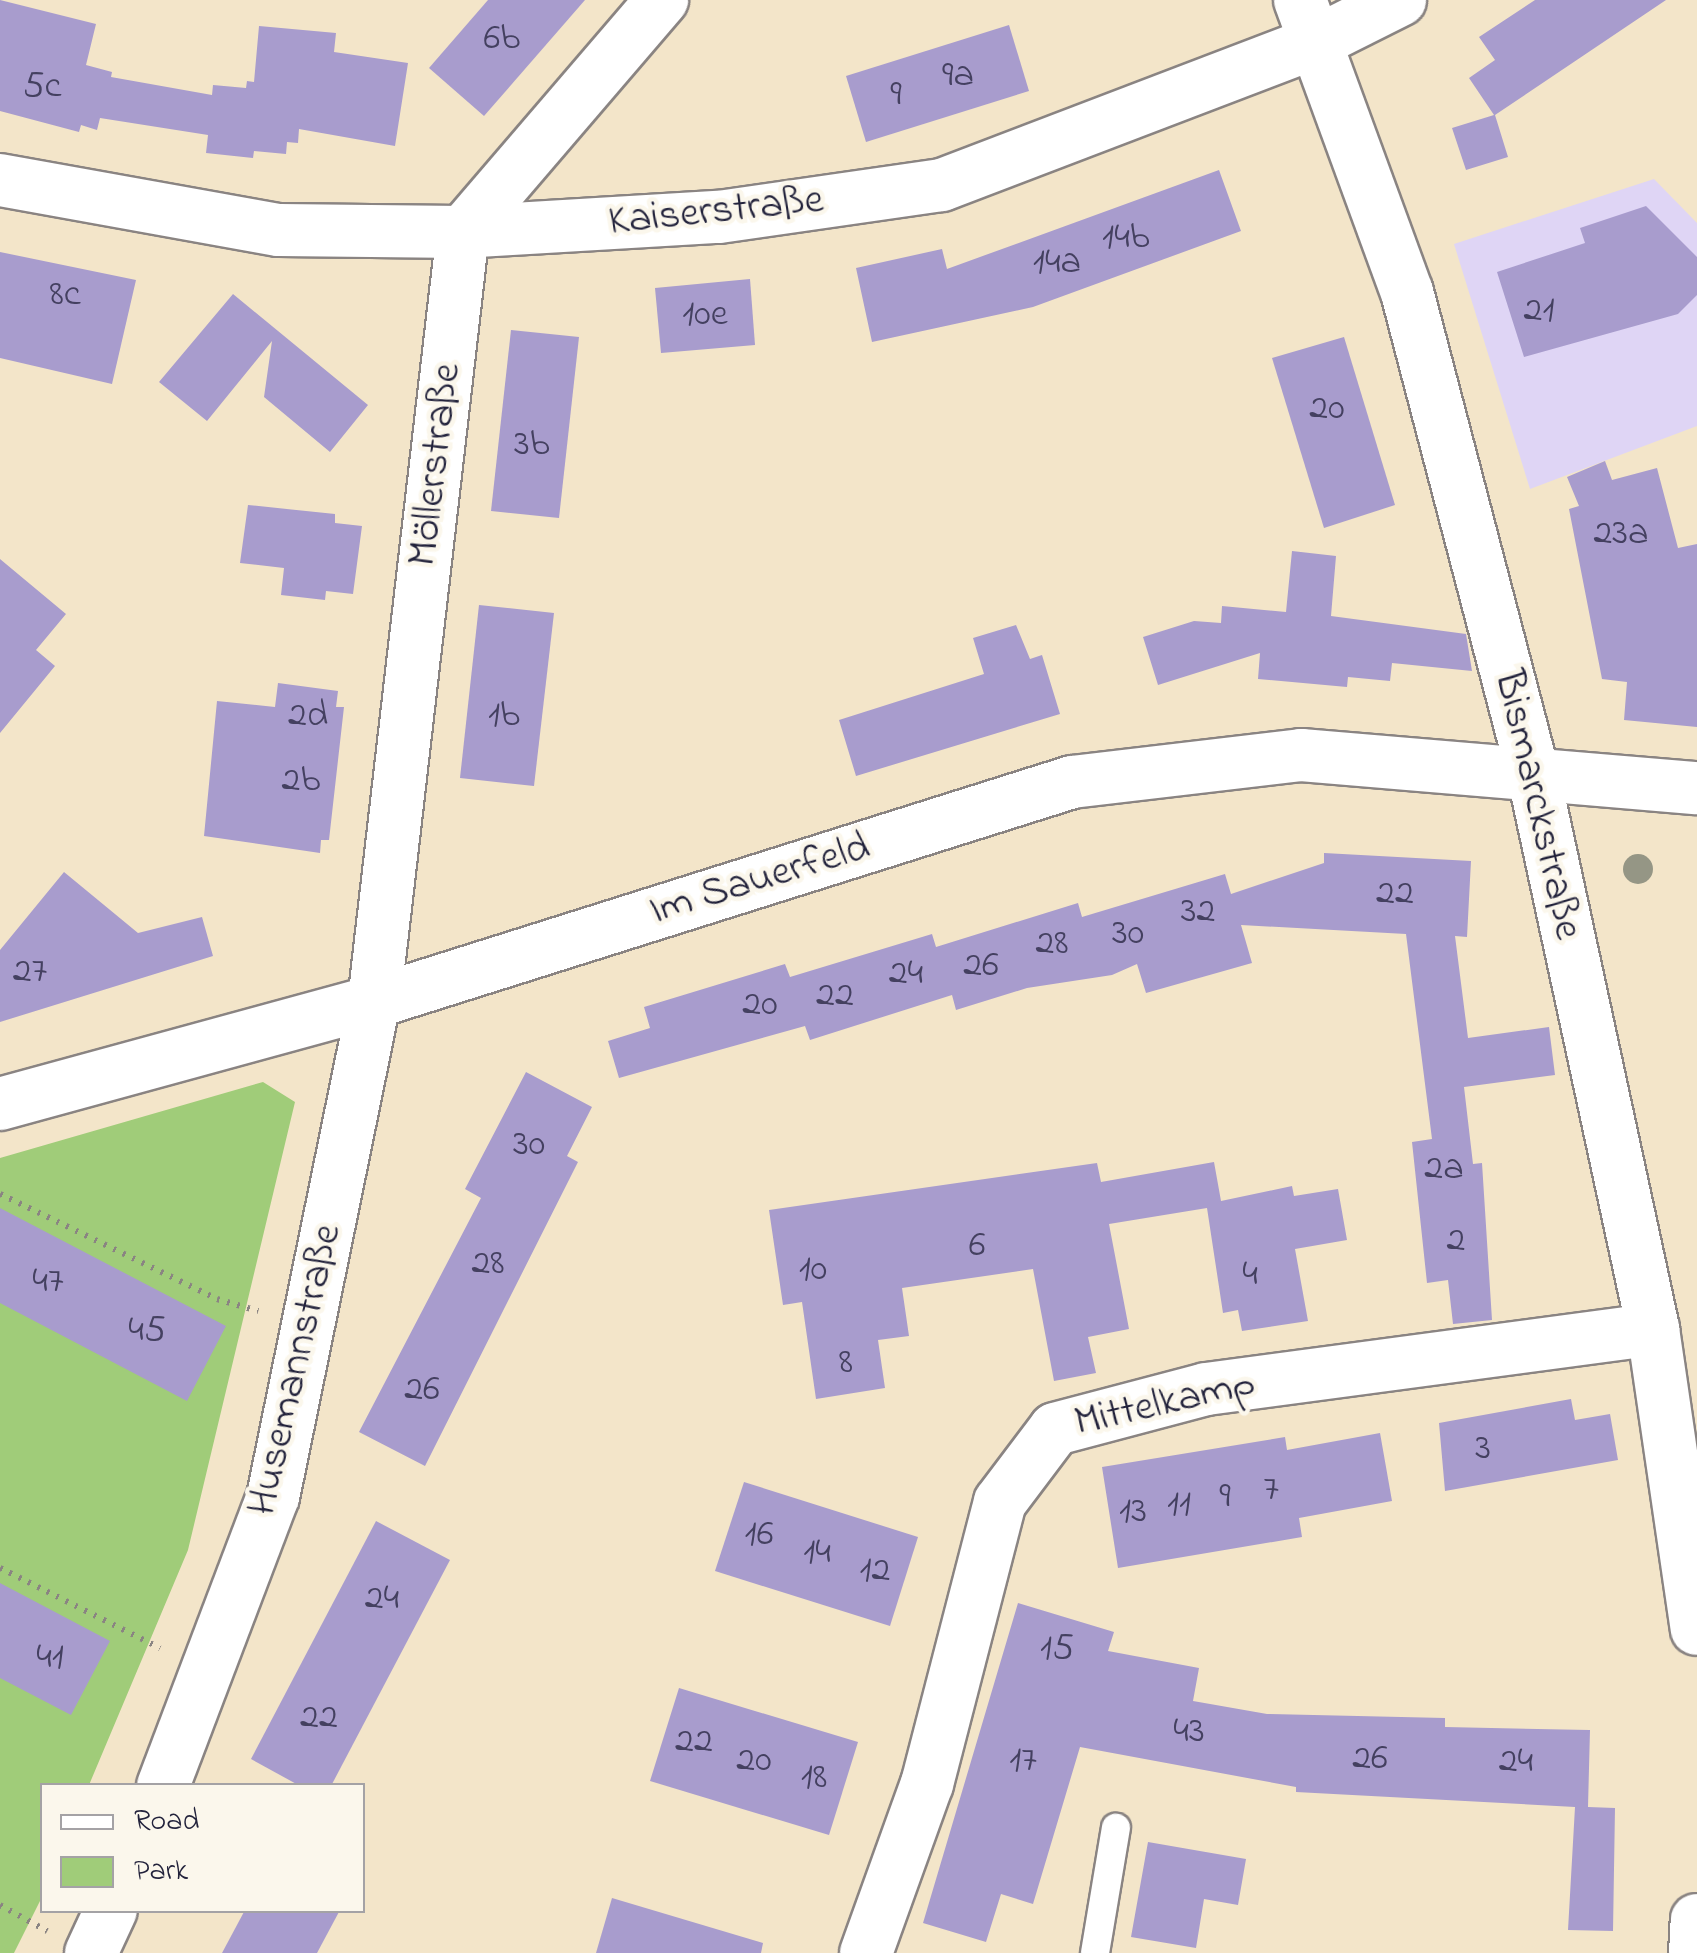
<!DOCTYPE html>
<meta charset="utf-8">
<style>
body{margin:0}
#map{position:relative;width:1697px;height:1953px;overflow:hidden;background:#f3e5c9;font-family:"Indie Flower",sans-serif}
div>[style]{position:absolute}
.built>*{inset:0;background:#dfd5f5}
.green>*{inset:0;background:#a0cc79}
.building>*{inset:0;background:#a89ccd}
.path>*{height:6px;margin-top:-3px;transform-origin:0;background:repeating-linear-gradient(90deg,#8a8482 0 2.5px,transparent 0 10.5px)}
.roads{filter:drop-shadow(2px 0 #8a8482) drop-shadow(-2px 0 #8a8482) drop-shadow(0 2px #8a8482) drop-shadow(0 -2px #8a8482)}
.service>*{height:28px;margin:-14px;padding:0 14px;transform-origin:14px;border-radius:14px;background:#fff}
.minor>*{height:52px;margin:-26px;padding:0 26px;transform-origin:26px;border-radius:26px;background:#fff}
.trees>*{width:30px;height:30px;margin:-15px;border-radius:50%;background:#959685}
span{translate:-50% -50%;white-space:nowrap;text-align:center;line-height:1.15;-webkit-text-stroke:9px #fbf7ec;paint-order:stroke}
.number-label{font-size:38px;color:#444060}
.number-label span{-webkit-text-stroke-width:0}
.street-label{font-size:42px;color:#22223b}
.legend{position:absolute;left:40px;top:1783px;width:325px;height:130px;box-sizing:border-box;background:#fbf7ec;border:2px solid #a4a2a5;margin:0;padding:12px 18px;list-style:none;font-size:30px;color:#22223b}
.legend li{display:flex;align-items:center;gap:20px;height:50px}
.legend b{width:50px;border:2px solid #a4a2a5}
</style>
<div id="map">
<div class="built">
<div style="clip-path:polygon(1654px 179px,1697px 223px,1697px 426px,1530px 489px,1454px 244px)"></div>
</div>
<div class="green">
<div style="clip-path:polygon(263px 1082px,295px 1102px,188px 1550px,89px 1785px,42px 1786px,42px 1897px,14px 1953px,0 1953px,0 1158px)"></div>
</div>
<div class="building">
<div style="clip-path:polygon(0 0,96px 24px,86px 65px,112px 72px,111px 77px,212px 95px,213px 85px,246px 88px,247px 81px,254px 82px,259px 26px,336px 33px,334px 52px,408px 63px,395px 146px,299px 129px,298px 143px,287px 142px,286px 154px,254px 151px,253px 158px,206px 153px,208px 135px,100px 118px,97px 130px,81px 125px,79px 132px,0 111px)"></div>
<div style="clip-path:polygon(488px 0,585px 0,484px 116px,429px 68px)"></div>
<div style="clip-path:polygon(1535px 0,1666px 0,1495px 115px,1508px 157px,1466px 170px,1452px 128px,1494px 115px,1469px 78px,1495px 60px,1479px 37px)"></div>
<div style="clip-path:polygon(1009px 25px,1029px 91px,866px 142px,846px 76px)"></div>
<div style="clip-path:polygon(1219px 170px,1241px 231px,1033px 307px,872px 342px,856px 268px,942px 249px,947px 269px)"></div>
<div style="clip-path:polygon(1646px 206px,1697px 257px,1697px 295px,1678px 314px,1524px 357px,1497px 272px,1585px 243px,1580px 228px)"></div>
<div style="clip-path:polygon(0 252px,136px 280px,112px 384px,0 358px)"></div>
<div style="clip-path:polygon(750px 279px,755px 345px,661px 353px,655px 288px)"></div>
<div style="clip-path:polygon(233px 294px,368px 405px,330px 452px,264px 397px,272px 341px,207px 421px,159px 382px)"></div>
<div style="clip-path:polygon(511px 330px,579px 337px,559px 518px,491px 511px)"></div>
<div style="clip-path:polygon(1344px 337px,1395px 505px,1324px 528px,1272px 358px)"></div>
<div style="clip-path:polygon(1605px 461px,1612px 480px,1657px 468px,1678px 548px,1697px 544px,1697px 727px,1624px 720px,1627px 682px,1602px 679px,1569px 509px,1579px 506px,1567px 477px)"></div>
<div style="clip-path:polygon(248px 505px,335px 514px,335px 523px,362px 526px,353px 594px,326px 591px,325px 600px,281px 595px,284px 568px,240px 563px)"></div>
<div style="clip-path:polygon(1292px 551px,1336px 556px,1331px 616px,1466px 634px,1472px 671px,1392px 663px,1390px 681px,1348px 677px,1347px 687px,1258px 679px,1260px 653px,1158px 685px,1143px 637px,1194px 621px,1221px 623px,1222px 606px,1286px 612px)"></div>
<div style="clip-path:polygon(0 559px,66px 614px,36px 650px,55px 666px,0 733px)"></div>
<div style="clip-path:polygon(479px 605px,554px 613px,534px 786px,460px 778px)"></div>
<div style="clip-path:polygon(1016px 625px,1030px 659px,1042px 655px,1060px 714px,856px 776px,839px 720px,984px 674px,973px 638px)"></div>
<div style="clip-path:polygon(278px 683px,338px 691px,336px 707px,344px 707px,329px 840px,321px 840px,320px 853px,204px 836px,217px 701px,275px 707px)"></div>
<div style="clip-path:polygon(1324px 853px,1471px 861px,1467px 937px,1455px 936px,1468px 1038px,1549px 1027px,1555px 1075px,1464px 1087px,1473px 1164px,1482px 1163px,1492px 1320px,1453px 1324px,1448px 1280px,1427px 1283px,1412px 1142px,1432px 1139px,1406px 934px,1241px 925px,1252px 963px,1146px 993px,1137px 964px,1112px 975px,1027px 988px,956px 1010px,952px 995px,810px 1040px,805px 1026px,619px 1078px,608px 1041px,650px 1028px,644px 1007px,785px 964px,790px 977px,932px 934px,936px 947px,1078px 903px,1082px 917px,1225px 874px,1231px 894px,1324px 863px)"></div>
<div style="clip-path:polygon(64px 872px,138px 933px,202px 917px,213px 956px,0 1022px,0 950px)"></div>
<div style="clip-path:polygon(526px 1072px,592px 1107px,567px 1156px,578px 1162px,425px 1466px,359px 1432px,481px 1198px,465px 1189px)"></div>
<div style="clip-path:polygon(1214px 1162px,1221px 1201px,1292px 1186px,1294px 1196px,1338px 1189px,1347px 1240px,1295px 1249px,1308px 1321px,1242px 1331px,1238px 1310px,1223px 1313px,1207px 1208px,1109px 1224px,1129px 1329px,1088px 1337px,1096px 1373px,1054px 1381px,1033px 1269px,902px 1288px,909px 1336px,878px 1340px,885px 1388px,816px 1399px,802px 1302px,783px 1305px,769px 1210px,1097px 1163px,1101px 1182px)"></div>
<div style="clip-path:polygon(0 1208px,226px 1326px,187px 1401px,0 1303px)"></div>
<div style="clip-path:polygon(1571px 1399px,1575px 1420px,1610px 1414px,1618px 1460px,1445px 1491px,1439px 1423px)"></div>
<div style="clip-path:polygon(1380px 1433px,1392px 1501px,1299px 1518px,1302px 1537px,1118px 1568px,1102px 1467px,1285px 1437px,1287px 1450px)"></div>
<div style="clip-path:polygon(744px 1482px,918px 1537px,890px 1626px,715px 1571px)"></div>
<div style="clip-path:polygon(376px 1521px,450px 1560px,331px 1786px,300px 1786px,251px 1759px)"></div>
<div style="clip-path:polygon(0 1583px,110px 1641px,71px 1715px,0 1678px)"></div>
<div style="clip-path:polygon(1018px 1603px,1114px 1632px,1108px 1651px,1199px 1668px,1193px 1701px,1267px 1714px,1445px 1718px,1445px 1727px,1590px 1730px,1588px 1807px,1615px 1808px,1613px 1931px,1568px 1930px,1575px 1807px,1296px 1792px,1296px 1787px,1080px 1747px,1033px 1904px,1001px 1894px,986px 1942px,923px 1923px)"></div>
<div style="clip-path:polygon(679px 1688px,858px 1742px,829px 1835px,650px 1781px)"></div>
<div style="clip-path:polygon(1148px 1842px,1246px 1859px,1238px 1905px,1204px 1899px,1196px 1948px,1131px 1937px)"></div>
<div style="clip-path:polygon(612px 1898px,763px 1943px,761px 1953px,596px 1953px)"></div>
<div style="clip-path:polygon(245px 1910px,340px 1910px,317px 1953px,222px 1953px)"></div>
</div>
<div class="path">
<div style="left:0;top:1194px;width:241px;rotate:25.8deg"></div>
<div style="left:217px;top:1299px;width:43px;rotate:16.3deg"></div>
<div style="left:0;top:1568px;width:179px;rotate:26.6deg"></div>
<div style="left:0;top:1905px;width:54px;rotate:29deg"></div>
</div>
<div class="roads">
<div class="service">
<div style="left:1095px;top:1953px;width:127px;rotate:-80.5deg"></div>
</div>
<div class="minor">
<div style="left:1300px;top:0;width:311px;rotate:69.9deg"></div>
<div style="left:1407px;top:292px;width:501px;rotate:75.33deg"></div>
<div style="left:1534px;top:777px;width:565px;rotate:77.83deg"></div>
<div style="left:1653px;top:1329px;width:303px;rotate:81.7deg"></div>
<div style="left:0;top:180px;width:283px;rotate:10.2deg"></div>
<div style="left:279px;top:230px;width:184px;rotate:0.6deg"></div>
<div style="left:463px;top:232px;width:256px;rotate:-3.4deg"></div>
<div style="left:719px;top:217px;width:225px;rotate:-8.2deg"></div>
<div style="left:942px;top:185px;width:400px;rotate:-20.9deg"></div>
<div style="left:1316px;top:42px;width:94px;rotate:-26.6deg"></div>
<div style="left:0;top:1104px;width:388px;rotate:-15.3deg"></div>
<div style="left:374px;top:1002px;width:732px;rotate:-17.49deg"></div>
<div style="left:1072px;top:782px;width:231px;rotate:-6.7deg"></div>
<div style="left:1301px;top:755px;width:397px;rotate:4.8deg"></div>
<div style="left:163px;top:1786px;width:309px;rotate:-69.2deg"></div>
<div style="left:273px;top:1497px;width:505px;rotate:-78.47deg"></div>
<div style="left:374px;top:1002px;width:775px;rotate:-83.41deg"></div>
<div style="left:463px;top:232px;width:306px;rotate:-49.4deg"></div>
<div style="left:91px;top:1953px;width:47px;rotate:-65.1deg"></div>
<div style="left:866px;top:1953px;width:180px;rotate:-70.2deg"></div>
<div style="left:927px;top:1784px;width:291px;rotate:-75.5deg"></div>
<div style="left:1000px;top:1502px;width:91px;rotate:-53deg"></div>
<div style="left:1055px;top:1429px;width:156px;rotate:-14.8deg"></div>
<div style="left:1206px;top:1389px;width:451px;rotate:-7.6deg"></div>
<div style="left:1695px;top:1953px;width:33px;rotate:-87deg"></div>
</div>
</div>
<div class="trees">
<div style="left:1638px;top:869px"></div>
</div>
<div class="number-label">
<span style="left:502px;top:40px">6b</span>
<span style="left:958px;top:77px">9a</span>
<span style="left:42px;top:88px">5c</span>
<span style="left:896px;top:96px">9</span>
<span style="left:1126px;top:239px">14b</span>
<span style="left:1057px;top:264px">14a</span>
<span style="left:65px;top:296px">8c</span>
<span style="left:1539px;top:312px">21</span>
<span style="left:705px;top:316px">10e</span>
<span style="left:1327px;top:410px">20</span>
<span style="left:532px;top:446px">3b</span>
<span style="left:1621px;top:535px">23a</span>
<span style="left:308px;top:717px">2d</span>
<span style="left:504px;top:717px">1b</span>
<span style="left:301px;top:782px">2b</span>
<span style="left:1395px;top:895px">22</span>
<span style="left:1198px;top:913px">32</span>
<span style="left:1128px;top:935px">30</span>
<span style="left:1052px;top:945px">28</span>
<span style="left:981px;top:967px">26</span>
<span style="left:30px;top:973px">27</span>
<span style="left:906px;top:975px">24</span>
<span style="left:835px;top:997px">22</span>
<span style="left:760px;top:1006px">20</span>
<span style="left:529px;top:1146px">30</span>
<span style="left:1444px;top:1170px">2a</span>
<span style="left:1456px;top:1242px">2</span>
<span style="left:977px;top:1247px">6</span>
<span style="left:488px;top:1265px">28</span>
<span style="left:813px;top:1271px">10</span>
<span style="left:1250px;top:1276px">4</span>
<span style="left:48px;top:1283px">47</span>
<span style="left:147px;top:1332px">45</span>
<span style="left:846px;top:1364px">8</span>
<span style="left:422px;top:1391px">26</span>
<span style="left:1483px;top:1450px">3</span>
<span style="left:1271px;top:1491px">7</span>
<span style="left:1225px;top:1498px">9</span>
<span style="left:1179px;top:1506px">11</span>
<span style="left:1133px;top:1513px">13</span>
<span style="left:759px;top:1536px">16</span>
<span style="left:817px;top:1554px">14</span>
<span style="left:875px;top:1572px">12</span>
<span style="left:382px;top:1600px">24</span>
<span style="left:1057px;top:1650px">15</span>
<span style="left:50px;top:1659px">41</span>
<span style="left:319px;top:1719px">22</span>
<span style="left:1189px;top:1733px">43</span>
<span style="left:694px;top:1743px">22</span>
<span style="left:1370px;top:1760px">26</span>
<span style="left:754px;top:1762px">20</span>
<span style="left:1023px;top:1762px">17</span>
<span style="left:1516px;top:1763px">24</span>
<span style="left:814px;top:1779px">18</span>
</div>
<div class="street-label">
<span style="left:716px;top:212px;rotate:-6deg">Kaiserstraße</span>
<span style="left:436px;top:465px;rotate:-83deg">Möllerstraße</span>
<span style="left:1537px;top:805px;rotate:77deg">Bismarckstraße</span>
<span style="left:760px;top:880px;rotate:-17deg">Im Sauerfeld</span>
<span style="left:296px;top:1370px;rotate:-77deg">Husemannstraße</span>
<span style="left:1165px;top:1404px;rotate:-13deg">Mittelkamp</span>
</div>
<ul class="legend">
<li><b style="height:12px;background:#fff"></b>Road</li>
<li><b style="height:28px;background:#a0cc79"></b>Park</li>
</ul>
</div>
